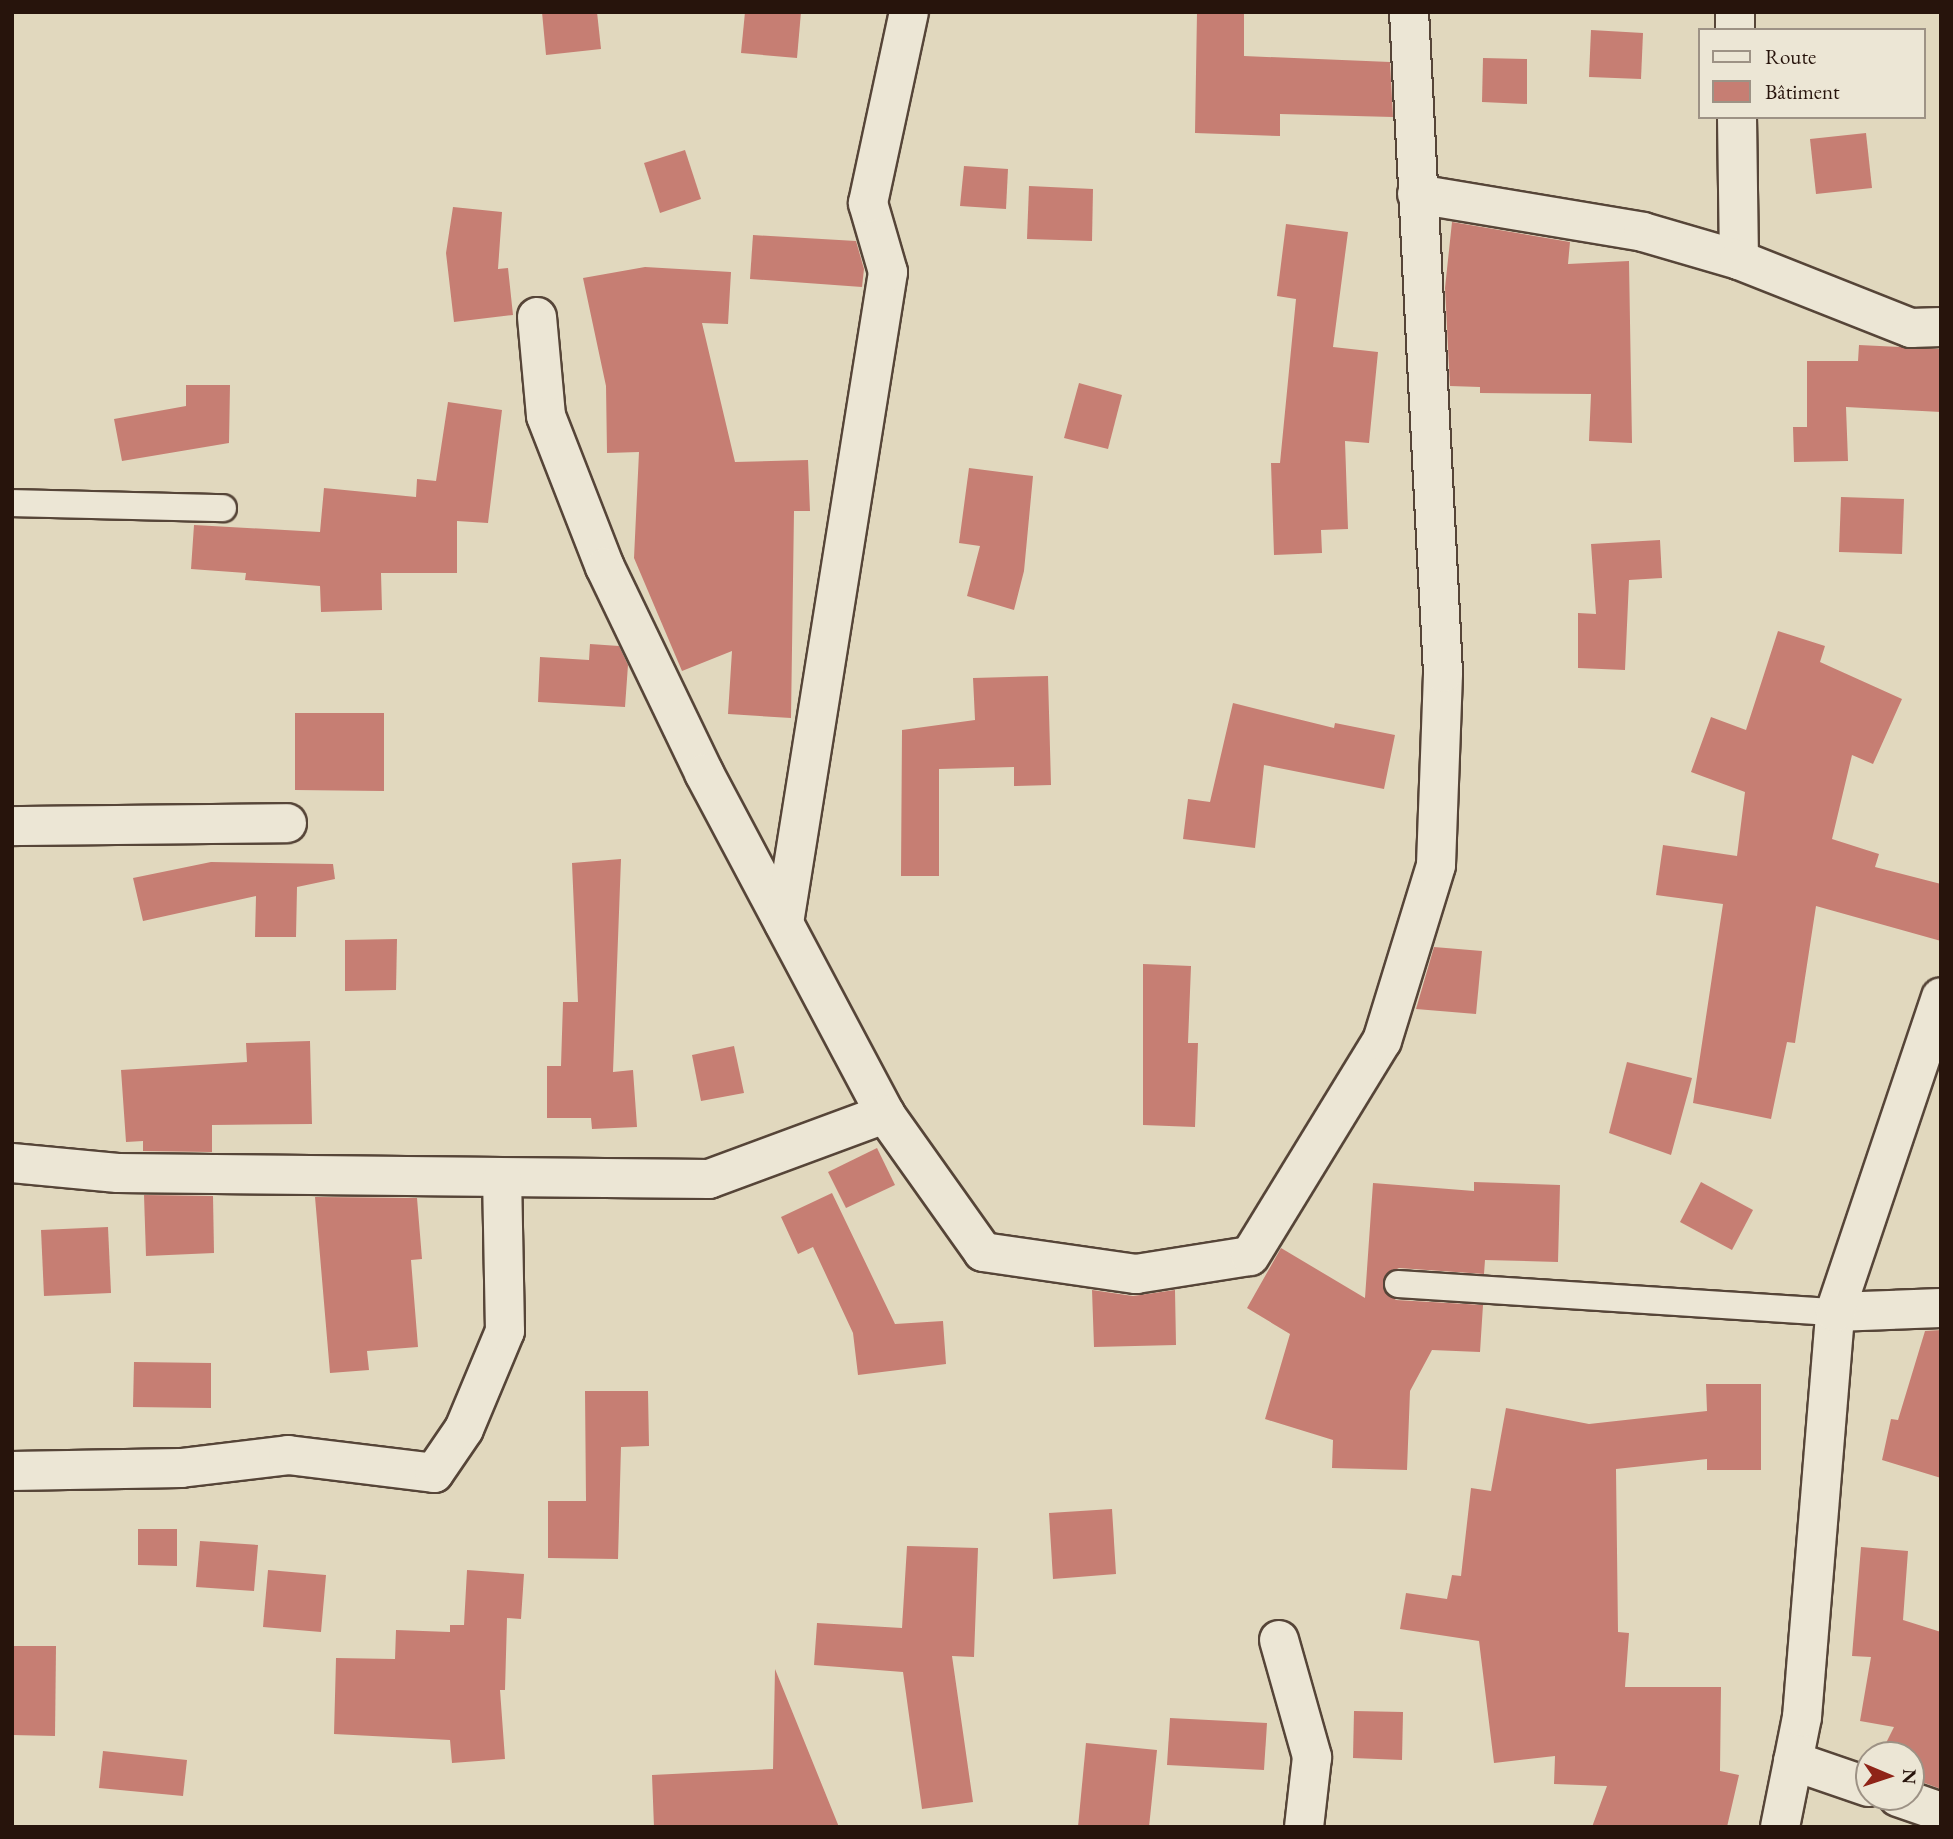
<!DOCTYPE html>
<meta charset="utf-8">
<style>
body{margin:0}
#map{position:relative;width:1953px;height:1839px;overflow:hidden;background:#e1d8be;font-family:"EB Garamond",serif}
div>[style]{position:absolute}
.building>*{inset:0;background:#c67e73}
.roads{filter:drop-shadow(2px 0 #564538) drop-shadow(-2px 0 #564538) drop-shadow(0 2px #564538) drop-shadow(0 -2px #564538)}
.service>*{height:26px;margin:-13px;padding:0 13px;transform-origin:13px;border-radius:13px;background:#ece6d5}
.minor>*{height:38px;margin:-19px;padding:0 19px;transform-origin:19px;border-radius:19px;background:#ece6d5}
span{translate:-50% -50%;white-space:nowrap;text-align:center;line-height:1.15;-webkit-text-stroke:5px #ece6d5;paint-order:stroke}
.frame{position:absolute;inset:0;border:14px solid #27140c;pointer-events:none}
.legend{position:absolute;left:1698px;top:28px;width:228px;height:91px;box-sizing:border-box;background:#ece6d5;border:2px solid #9d9285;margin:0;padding:9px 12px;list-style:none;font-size:21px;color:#27140c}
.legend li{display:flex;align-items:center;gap:14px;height:35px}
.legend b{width:35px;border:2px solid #9d9285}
.north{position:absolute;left:1855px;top:1741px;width:70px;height:70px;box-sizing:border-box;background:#ece6d5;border:2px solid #9d9285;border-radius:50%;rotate:92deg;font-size:19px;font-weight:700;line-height:28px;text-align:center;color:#27140c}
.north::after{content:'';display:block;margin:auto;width:24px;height:32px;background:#8f2418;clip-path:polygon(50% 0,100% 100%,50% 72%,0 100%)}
</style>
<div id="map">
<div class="building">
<div style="clip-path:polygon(542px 12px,597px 12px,601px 49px,546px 55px)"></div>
<div style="clip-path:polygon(745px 12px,801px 12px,797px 58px,741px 53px)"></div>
<div style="clip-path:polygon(1197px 12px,1244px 12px,1244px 56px,1390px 62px,1393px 117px,1280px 114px,1280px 136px,1195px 133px)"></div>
<div style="clip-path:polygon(1591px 30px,1643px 33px,1641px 79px,1589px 77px)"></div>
<div style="clip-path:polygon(1483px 58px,1527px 59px,1527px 104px,1482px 102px)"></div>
<div style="clip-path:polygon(1866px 133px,1872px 188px,1816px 194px,1810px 139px)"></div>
<div style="clip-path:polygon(685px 150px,701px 199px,660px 213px,644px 163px)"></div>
<div style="clip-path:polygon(964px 166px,1008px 169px,1006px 209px,960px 206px)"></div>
<div style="clip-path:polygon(1029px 186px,1093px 189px,1092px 241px,1027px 239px)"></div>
<div style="clip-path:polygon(453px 207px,502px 212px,498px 269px,508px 268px,513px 315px,454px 322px,446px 253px)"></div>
<div style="clip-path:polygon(1452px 222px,1570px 242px,1568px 264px,1629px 261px,1632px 443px,1589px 441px,1591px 394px,1480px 393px,1480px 387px,1450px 386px,1445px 288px)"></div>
<div style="clip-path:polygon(1286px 224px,1348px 232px,1333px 347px,1378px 352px,1369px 443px,1345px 441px,1348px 529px,1321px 530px,1322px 553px,1274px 555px,1271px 463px,1280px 463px,1296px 299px,1277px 296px)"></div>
<div style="clip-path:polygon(753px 235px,856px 241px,864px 269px,862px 287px,750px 279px)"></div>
<div style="clip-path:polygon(645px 267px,731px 272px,728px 324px,702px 323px,735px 462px,808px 460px,810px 511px,794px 511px,791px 718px,728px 714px,732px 651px,682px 671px,634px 558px,639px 452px,607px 453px,606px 386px,583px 278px)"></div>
<div style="clip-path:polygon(1859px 345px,1941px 349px,1941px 412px,1846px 407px,1848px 461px,1794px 462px,1793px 427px,1807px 427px,1807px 361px,1858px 361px)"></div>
<div style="clip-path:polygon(1079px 383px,1122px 395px,1108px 449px,1064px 438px)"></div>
<div style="clip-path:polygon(186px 385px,230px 385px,229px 443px,122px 461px,114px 419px,186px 406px)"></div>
<div style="clip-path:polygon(448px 402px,502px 410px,488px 523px,457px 521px,457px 573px,381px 573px,382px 610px,321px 612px,320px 586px,245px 580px,246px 573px,191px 569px,194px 525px,320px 532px,324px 488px,416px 497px,417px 479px,436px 481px)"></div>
<div style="clip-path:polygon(969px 468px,1033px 476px,1024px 571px,1014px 610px,967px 596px,980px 546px,959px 543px)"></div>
<div style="clip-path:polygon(1841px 497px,1904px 499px,1902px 554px,1839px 552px)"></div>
<div style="clip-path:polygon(1660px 540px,1662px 578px,1629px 580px,1625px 670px,1578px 668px,1578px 613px,1596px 614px,1591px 544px)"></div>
<div style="clip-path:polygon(1778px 631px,1825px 646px,1820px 662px,1902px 699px,1873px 764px,1852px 755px,1832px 839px,1879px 854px,1875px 867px,1941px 884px,1941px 941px,1816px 906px,1795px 1043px,1787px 1042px,1771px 1119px,1693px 1103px,1723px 904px,1656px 895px,1663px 845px,1737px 856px,1745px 792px,1691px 772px,1711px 717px,1746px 730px)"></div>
<div style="clip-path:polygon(590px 644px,619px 646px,628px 665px,625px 707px,538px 702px,540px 657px,589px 660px)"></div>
<div style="clip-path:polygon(1048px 676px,1051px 785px,1014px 786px,1014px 767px,939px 769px,939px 876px,901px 876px,902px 730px,975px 720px,973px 678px)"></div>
<div style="clip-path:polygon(1233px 703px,1334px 728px,1335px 723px,1395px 735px,1384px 789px,1264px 765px,1255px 848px,1183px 839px,1188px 799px,1210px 802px)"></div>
<div style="clip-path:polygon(295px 713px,384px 713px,384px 791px,295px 790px)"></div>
<div style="clip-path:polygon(621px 859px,613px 1072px,633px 1070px,637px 1127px,592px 1129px,591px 1118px,547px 1118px,547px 1066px,561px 1066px,563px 1002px,578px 1002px,572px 863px)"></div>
<div style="clip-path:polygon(211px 862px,333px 864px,335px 879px,297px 887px,296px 937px,255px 937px,256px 896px,143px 921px,133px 878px)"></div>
<div style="clip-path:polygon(397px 939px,396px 990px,345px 991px,345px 940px)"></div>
<div style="clip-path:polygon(1434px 947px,1482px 951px,1476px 1014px,1416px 1009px)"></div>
<div style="clip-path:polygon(1143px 964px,1191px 966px,1188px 1043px,1198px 1043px,1195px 1127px,1143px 1125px)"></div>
<div style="clip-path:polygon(310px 1041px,312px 1124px,212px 1125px,212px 1152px,143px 1151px,143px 1141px,126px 1142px,121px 1070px,247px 1062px,246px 1043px)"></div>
<div style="clip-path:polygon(734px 1046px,744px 1093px,701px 1101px,692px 1055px)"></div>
<div style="clip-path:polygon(1627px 1062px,1692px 1078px,1671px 1155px,1609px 1133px)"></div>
<div style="clip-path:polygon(877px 1148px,895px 1185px,846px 1208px,828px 1172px)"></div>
<div style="clip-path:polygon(1474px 1182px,1560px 1185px,1558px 1262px,1485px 1260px,1484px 1274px,1399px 1268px,1385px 1275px,1384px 1290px,1396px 1300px,1483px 1305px,1480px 1352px,1432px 1350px,1410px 1391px,1407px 1470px,1332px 1468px,1333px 1440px,1265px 1419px,1290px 1334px,1247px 1308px,1281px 1248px,1365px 1298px,1373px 1183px,1474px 1191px)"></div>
<div style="clip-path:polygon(1701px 1182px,1753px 1210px,1732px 1250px,1680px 1222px)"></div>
<div style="clip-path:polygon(832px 1193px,895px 1324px,943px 1321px,946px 1364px,858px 1375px,853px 1333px,813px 1247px,798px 1254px,781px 1217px)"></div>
<div style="clip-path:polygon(144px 1195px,213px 1196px,214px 1253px,146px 1256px)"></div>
<div style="clip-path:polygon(315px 1197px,417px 1198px,422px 1259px,411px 1260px,418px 1347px,367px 1351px,369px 1370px,330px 1373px)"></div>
<div style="clip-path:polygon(108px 1227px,111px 1293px,44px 1296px,41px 1230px)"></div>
<div style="clip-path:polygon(1092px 1290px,1133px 1296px,1175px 1290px,1176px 1345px,1094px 1347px)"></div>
<div style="clip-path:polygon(1941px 1330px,1941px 1478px,1882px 1460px,1891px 1419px,1898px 1420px,1925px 1331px)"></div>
<div style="clip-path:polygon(134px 1362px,211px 1363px,211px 1408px,133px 1407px)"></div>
<div style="clip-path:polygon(1706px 1384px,1761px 1384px,1761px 1470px,1707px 1470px,1707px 1459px,1616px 1469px,1618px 1632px,1629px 1633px,1625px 1687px,1721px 1687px,1720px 1771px,1739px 1775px,1727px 1827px,1592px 1827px,1607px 1786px,1554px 1784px,1555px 1756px,1494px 1763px,1479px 1641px,1400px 1629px,1406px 1593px,1447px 1599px,1452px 1575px,1461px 1576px,1471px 1488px,1491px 1491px,1506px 1408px,1589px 1424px,1707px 1411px)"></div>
<div style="clip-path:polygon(585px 1391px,648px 1391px,649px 1446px,621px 1447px,618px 1559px,548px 1558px,548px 1501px,586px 1501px)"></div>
<div style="clip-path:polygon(1112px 1509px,1116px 1574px,1053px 1579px,1049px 1513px)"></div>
<div style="clip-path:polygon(138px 1529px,177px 1529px,177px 1566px,138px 1565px)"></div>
<div style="clip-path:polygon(200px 1541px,258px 1545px,254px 1591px,196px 1587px)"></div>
<div style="clip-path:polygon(907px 1546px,978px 1548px,974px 1657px,952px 1656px,973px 1802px,922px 1809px,903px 1672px,814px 1665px,817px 1623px,902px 1628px)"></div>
<div style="clip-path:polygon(1861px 1547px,1908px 1551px,1903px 1620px,1941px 1632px,1941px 1789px,1911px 1778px,1911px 1755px,1880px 1755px,1894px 1727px,1860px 1721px,1871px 1657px,1852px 1656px)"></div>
<div style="clip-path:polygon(268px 1570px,326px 1575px,321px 1632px,263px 1627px)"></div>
<div style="clip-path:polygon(467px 1570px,524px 1574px,521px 1619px,507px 1618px,505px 1690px,500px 1690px,505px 1759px,452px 1763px,450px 1740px,334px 1734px,336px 1658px,395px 1659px,396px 1630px,450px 1632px,450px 1625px,464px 1625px)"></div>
<div style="clip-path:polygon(12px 1646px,56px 1646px,55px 1736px,12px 1735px)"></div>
<div style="clip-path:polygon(775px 1669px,839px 1827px,654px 1827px,652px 1775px,773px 1769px)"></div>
<div style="clip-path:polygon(1354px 1711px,1403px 1712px,1402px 1760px,1353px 1758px)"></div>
<div style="clip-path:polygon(1170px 1718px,1267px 1723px,1264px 1770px,1167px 1765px)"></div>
<div style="clip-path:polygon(1086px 1743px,1157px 1750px,1149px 1827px,1078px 1827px)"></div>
<div style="clip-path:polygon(103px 1751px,187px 1760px,183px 1796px,99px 1788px)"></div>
</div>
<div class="roads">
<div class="service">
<div style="left:12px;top:503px;width:211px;rotate:1.4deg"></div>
<div style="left:1398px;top:1284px;width:438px;rotate:3.7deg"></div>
</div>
<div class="minor">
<div style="left:1735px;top:12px;width:18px;rotate:90deg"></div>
<div style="left:1737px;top:117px;width:143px;rotate:89.2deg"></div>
<div style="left:1417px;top:194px;width:229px;rotate:9.5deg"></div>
<div style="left:1643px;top:232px;width:100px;rotate:16.3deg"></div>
<div style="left:1739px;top:260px;width:185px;rotate:21.6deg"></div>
<div style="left:1911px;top:328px;width:30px;rotate:-2deg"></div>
<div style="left:537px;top:317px;width:99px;rotate:84.8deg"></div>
<div style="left:546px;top:416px;width:162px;rotate:68.7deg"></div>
<div style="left:605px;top:567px;width:229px;rotate:64.3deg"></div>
<div style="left:704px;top:773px;width:386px;rotate:62deg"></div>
<div style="left:12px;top:826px;width:275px;rotate:-0.6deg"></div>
<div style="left:784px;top:923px;width:659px;rotate:-80.92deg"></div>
<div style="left:888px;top:272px;width:72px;rotate:-106.2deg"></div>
<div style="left:868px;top:203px;width:195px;rotate:-77.9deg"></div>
<div style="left:12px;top:1163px;width:106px;rotate:5.4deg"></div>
<div style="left:118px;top:1173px;width:591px;rotate:0.58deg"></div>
<div style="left:709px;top:1179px;width:188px;rotate:-20.3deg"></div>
<div style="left:885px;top:1114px;width:169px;rotate:54.6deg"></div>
<div style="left:983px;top:1252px;width:155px;rotate:8.2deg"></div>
<div style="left:1136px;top:1274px;width:115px;rotate:-9deg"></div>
<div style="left:1250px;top:1256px;width:252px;rotate:-58.5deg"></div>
<div style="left:1382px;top:1041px;width:184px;rotate:-72.9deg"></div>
<div style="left:1436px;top:865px;width:192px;rotate:-87.9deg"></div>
<div style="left:1443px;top:673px;width:662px;rotate:-92.94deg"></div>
<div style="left:1835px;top:1312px;width:106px;rotate:-2.2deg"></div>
<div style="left:12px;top:1471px;width:169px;rotate:-1deg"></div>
<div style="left:181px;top:1468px;width:108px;rotate:-6.9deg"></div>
<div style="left:288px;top:1455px;width:147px;rotate:7deg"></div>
<div style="left:434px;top:1473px;width:53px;rotate:-55.7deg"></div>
<div style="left:464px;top:1429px;width:106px;rotate:-67.3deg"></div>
<div style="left:505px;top:1331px;width:152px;rotate:-91.1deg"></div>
<div style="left:1279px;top:1640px;width:122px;rotate:74.2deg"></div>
<div style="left:1312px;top:1757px;width:70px;rotate:96.5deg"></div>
<div style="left:1793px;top:1761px;width:80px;rotate:18.9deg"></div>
<div style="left:1898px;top:1797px;width:46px;rotate:19.2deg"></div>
<div style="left:1780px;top:1827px;width:112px;rotate:-78.7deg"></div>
<div style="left:1802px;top:1717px;width:406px;rotate:-85.3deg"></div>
<div style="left:1835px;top:1312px;width:332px;rotate:-71.4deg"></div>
</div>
</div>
<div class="frame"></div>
<ul class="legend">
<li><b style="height:9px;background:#ece6d5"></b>Route</li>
<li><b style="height:19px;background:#c67e73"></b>Bâtiment</li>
</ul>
<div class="north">N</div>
</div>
